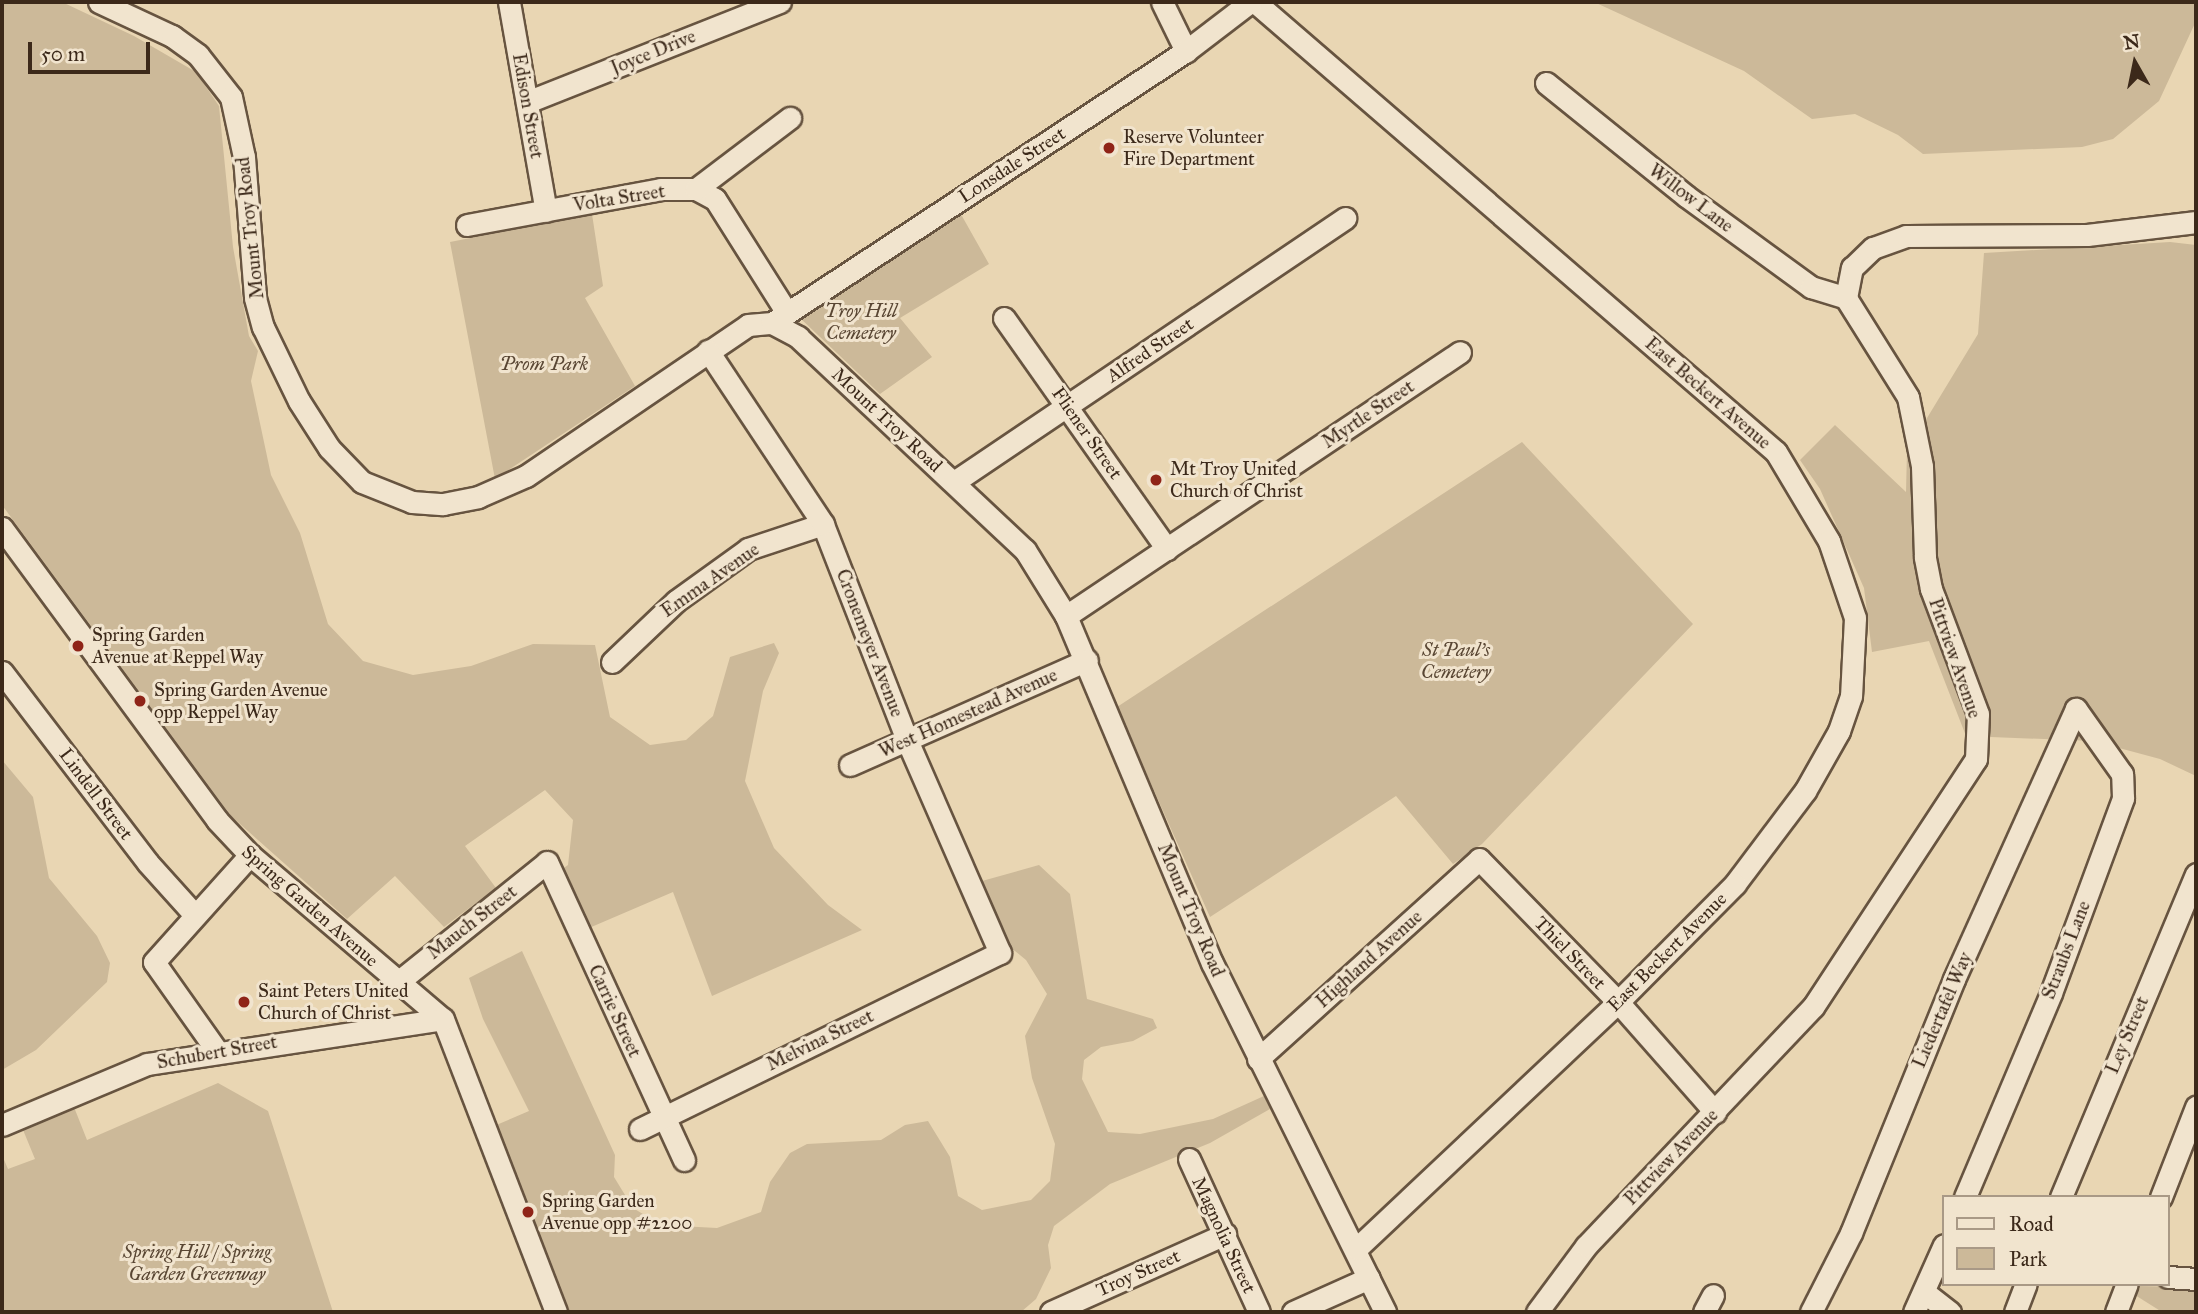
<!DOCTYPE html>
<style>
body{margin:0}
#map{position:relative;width:2198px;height:1314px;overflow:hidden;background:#e9d6b3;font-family:"IM FELL Great Primer",serif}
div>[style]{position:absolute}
.green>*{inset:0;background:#ccb999}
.roads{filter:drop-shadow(2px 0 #675440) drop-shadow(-2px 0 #675440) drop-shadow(0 2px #675440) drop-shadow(0 -2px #675440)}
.minor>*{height:21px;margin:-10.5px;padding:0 10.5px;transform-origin:10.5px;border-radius:10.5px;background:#f1e4ce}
.dots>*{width:19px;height:19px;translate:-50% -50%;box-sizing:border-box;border:4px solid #f1e4ce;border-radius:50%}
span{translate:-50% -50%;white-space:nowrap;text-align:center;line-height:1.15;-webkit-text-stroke:6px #f1e4ce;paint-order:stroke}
.street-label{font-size:19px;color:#3c291a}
.poi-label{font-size:19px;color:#3c291a}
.left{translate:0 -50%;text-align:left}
.park-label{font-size:19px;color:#594633;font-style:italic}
.frame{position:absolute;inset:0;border:4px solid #3c291a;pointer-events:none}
.legend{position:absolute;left:1942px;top:1195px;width:228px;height:91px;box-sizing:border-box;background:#f1e4ce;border:2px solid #a99986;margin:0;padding:9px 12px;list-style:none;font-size:21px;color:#3c291a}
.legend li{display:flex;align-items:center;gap:14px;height:35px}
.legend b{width:35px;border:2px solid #a99986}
.north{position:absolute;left:2100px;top:28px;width:70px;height:70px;-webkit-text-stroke:5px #f1e4ce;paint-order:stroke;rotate:351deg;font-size:19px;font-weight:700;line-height:28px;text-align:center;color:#3c291a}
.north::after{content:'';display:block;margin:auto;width:24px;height:32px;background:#3c291a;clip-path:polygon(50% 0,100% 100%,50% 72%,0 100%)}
.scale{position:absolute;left:28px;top:42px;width:122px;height:32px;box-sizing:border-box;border:4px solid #3c291a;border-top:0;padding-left:9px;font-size:21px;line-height:24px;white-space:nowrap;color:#3c291a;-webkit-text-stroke:5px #f1e4ce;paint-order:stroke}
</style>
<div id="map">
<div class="green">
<div style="clip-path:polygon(2px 2px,62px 2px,134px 36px,196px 72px,219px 106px,233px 247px,249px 336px,258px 351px,251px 381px,271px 475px,300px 533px,328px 624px,363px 661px,413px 675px,471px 666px,533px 644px,595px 645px,610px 717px,650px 745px,686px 740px,713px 716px,730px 657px,774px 643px,779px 653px,763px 691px,745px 781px,774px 848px,828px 905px,862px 930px,712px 996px,673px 892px,589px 928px,561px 870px,568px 865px,573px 820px,545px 790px,465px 846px,496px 888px,444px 927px,395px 876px,347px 919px,231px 816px,2px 505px)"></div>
<div style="clip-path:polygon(1594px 2px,2196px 2px,2196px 21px,2159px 101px,2113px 139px,2082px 147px,1923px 154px,1898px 135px,1855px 114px,1812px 119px,1744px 71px)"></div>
<div style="clip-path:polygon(958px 209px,989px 264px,900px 318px,932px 357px,880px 394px,799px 317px)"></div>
<div style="clip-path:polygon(592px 214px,603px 286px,585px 298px,635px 386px,495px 479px,450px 242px)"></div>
<div style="clip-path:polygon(2170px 242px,2196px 245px,2196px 776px,2160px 759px,2093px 741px,1966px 736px,1929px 641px,1872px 652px,1864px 588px,1820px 489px,1800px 460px,1835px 425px,1906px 492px,1907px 451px,1978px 334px,1984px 253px)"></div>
<div style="clip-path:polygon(1522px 442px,1693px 624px,1482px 844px,1453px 864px,1396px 796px,1210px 917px,1117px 707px)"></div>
<div style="clip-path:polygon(2px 760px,33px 797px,49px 878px,97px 936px,110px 963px,107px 982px,36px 1050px,2px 1070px)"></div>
<div style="clip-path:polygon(1039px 865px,1070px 894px,1087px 999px,1153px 1019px,1157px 1028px,1133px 1041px,1101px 1047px,1084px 1060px,1082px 1079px,1108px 1132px,1140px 1134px,1213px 1119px,1264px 1096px,1270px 1109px,1210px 1143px,1110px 1184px,1054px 1226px,1048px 1245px,1051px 1268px,1036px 1299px,1021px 1312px,565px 1312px,494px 1126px,529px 1111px,483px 1019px,469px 978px,522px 951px,615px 1155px,614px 1177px,633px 1208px,661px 1225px,717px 1228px,761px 1212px,770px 1182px,790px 1153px,807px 1144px,881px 1140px,905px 1125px,928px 1121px,950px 1157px,958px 1196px,982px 1210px,1031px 1200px,1050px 1181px,1055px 1144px,1032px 1078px,1025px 1036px,1047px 994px,1026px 960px,1009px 946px,982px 881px)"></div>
<div style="clip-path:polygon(218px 1083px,268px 1111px,333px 1312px,2px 1312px,2px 1155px,8px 1169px,35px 1159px,21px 1125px,72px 1102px,87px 1140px)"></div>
<div style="clip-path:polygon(2139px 1286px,2183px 1287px,2196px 1293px,2196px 1312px,2162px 1312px,2135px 1295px)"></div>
</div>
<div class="roads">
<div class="minor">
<div style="left:99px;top:2px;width:81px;rotate:25deg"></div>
<div style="left:172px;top:36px;width:32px;rotate:36deg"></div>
<div style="left:198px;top:55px;width:53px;rotate:51.8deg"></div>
<div style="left:231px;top:97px;width:61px;rotate:77.8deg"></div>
<div style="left:244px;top:157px;width:141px;rotate:85.5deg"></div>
<div style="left:255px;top:298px;width:30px;rotate:75deg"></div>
<div style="left:263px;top:327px;width:82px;rotate:64.1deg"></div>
<div style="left:299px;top:401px;width:56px;rotate:57.4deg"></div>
<div style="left:329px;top:448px;width:47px;rotate:45.9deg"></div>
<div style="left:362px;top:482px;width:54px;rotate:21.8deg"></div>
<div style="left:412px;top:502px;width:31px;rotate:4deg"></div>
<div style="left:443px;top:504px;width:36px;rotate:-11deg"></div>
<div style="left:478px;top:497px;width:52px;rotate:-23.6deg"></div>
<div style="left:526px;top:476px;width:268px;rotate:-34.2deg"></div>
<div style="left:748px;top:325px;width:24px;rotate:-5deg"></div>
<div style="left:772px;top:323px;width:30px;rotate:28deg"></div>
<div style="left:798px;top:337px;width:311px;rotate:43.2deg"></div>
<div style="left:1025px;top:550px;width:78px;rotate:58.2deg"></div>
<div style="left:1066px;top:616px;width:376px;rotate:67.2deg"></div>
<div style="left:1212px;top:963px;width:390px;rotate:63.6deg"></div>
<div style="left:509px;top:2px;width:212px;rotate:80deg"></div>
<div style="left:1162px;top:2px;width:55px;rotate:63.9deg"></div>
<div style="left:1255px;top:2px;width:688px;rotate:40.82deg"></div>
<div style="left:1776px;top:452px;width:104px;rotate:59.2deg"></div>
<div style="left:1829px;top:541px;width:81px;rotate:71.3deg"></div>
<div style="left:1855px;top:618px;width:78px;rotate:92.9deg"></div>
<div style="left:1851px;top:696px;width:37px;rotate:109deg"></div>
<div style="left:1839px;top:731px;width:69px;rotate:119.5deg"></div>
<div style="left:1805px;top:791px;width:116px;rotate:127deg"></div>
<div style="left:1735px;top:884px;width:166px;rotate:134.8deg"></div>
<div style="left:1618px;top:1002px;width:360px;rotate:136.7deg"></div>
<div style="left:1546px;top:83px;width:180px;rotate:38.9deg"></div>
<div style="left:1686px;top:196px;width:155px;rotate:36.1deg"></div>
<div style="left:1811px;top:287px;width:37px;rotate:17deg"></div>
<div style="left:527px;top:102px;width:272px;rotate:-21.6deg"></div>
<div style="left:696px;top:189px;width:21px;rotate:28deg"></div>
<div style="left:715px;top:199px;width:135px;rotate:57.7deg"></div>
<div style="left:467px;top:225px;width:197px;rotate:-10.5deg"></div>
<div style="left:661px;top:189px;width:35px"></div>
<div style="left:696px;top:189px;width:118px;rotate:-37.1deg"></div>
<div style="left:1004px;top:318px;width:283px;rotate:54.8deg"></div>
<div style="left:772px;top:323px;width:495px;rotate:-33.3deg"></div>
<div style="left:1186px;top:51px;width:81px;rotate:-37.4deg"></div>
<div style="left:954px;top:482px;width:472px;rotate:-34deg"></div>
<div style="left:2px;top:528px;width:363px;rotate:53.6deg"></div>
<div style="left:217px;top:820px;width:48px;rotate:46.7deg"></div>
<div style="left:250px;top:855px;width:253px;rotate:40.4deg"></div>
<div style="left:443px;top:1019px;width:314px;rotate:68.9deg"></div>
<div style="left:1066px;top:616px;width:474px;rotate:-33.8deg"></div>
<div style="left:612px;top:662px;width:88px;rotate:-43.6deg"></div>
<div style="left:676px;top:601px;width:89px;rotate:-35.8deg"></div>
<div style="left:748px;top:549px;width:79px;rotate:-18.4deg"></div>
<div style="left:2px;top:672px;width:240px;rotate:52.6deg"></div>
<div style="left:148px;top:863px;width:69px;rotate:48deg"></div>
<div style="left:850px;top:765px;width:259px;rotate:-23.9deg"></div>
<div style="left:398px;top:982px;width:191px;rotate:-38.8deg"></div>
<div style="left:547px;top:862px;width:328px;rotate:65.3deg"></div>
<div style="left:217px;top:1051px;width:109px;rotate:-125.3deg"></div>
<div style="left:154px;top:962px;width:144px;rotate:-48.1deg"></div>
<div style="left:1258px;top:1059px;width:298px;rotate:-42.1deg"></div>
<div style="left:1479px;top:859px;width:199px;rotate:45.8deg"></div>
<div style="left:1618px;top:1002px;width:147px;rotate:48.6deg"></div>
<div style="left:2px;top:1125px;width:157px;rotate:-22.8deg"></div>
<div style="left:147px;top:1064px;width:299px;rotate:-8.6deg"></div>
<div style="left:640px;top:1129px;width:401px;rotate:-26.1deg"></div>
<div style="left:1000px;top:953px;width:232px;rotate:-113.6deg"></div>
<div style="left:907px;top:740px;width:232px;rotate:-111.3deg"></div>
<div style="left:823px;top:524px;width:208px;rotate:-123.6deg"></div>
<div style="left:1189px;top:1159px;width:168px;rotate:65.4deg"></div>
<div style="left:1965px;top:1197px;width:221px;rotate:-67.1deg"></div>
<div style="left:2051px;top:993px;width:208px;rotate:-69.7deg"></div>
<div style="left:2123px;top:798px;width:24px;rotate:-92deg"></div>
<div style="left:2122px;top:774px;width:80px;rotate:-125.3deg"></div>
<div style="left:2061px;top:1197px;width:350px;rotate:-67.3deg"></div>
<div style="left:2161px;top:1197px;width:97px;rotate:-68.7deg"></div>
<div style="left:2168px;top:1277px;width:28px;rotate:4deg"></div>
<div style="left:1924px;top:1292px;width:33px;rotate:38deg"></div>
<div style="left:1051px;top:1312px;width:191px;rotate:-24.1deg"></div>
<div style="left:1293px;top:1312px;width:83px;rotate:-24.1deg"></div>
<div style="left:1537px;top:1312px;width:82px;rotate:-53.4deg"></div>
<div style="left:1586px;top:1246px;width:330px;rotate:-46.5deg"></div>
<div style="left:1813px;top:1007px;width:297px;rotate:-56.7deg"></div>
<div style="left:1976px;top:759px;width:45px;rotate:-87.5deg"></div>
<div style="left:1978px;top:714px;width:134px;rotate:-110.6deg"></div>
<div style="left:1931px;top:589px;width:33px;rotate:-101deg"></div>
<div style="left:1925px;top:557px;width:91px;rotate:-91.9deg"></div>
<div style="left:1922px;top:466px;width:70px;rotate:-101.5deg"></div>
<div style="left:1908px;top:397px;width:117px;rotate:-122.1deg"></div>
<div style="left:1846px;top:298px;width:31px;rotate:-79deg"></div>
<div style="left:1852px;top:268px;width:29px;rotate:-44deg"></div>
<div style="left:1873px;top:248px;width:35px;rotate:-20deg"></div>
<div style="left:1906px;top:236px;width:181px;rotate:-0.3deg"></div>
<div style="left:2087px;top:235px;width:110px;rotate:-6.8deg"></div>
<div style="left:1704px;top:1312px;width:19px;rotate:-62deg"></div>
<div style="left:1811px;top:1312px;width:89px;rotate:-63.1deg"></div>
<div style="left:1851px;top:1233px;width:274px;rotate:-67.9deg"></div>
<div style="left:1954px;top:979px;width:296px;rotate:-65.7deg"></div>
<div style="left:1914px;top:1312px;width:73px;rotate:-65.9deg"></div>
<div style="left:2015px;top:1312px;width:30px;rotate:-69deg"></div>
<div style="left:2116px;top:1312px;width:30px;rotate:-69deg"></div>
</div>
</div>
<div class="dots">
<div style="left:1109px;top:148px;background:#8f2418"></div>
<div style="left:1156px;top:480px;background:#8f2418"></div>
<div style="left:78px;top:646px;background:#8f2418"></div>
<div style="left:140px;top:701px;background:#8f2418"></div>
<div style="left:244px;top:1002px;background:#8f2418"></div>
<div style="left:528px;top:1212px;background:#8f2418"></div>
</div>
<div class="street-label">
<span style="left:653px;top:52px;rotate:-22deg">Joyce Drive</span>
<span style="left:528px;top:106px;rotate:80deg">Edison Street</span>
<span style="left:1012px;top:165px;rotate:-33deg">Lonsdale Street</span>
<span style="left:619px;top:198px;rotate:-9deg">Volta Street</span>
<span style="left:1691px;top:198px;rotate:37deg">Willow Lane</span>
<span style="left:250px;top:228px;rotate:-96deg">Mount Troy Road</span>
<span style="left:1150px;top:350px;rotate:-34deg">Alfred Street</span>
<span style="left:1708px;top:393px;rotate:41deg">East Beckert Avenue</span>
<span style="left:1368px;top:414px;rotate:-34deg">Myrtle Street</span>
<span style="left:887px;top:420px;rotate:43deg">Mount Troy Road</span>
<span style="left:1087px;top:433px;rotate:55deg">Fliener Street</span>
<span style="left:710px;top:580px;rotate:-35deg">Emma Avenue</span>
<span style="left:870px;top:643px;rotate:69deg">Cronemeyer Avenue</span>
<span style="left:1955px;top:658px;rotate:71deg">Pittview Avenue</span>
<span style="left:968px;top:713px;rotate:-24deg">West Homestead Avenue</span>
<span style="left:96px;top:794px;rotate:53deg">Lindell Street</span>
<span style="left:310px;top:906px;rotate:41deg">Spring Garden Avenue</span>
<span style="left:1191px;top:910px;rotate:67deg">Mount Troy Road</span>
<span style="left:472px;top:922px;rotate:-38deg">Mauch Street</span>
<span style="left:2066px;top:950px;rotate:-69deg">Straubs Lane</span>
<span style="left:1667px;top:952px;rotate:-45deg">East Beckert Avenue</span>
<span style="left:1570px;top:953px;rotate:46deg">Thiel Street</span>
<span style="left:1369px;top:959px;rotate:-42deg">Highland Avenue</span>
<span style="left:1942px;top:1010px;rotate:-67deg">Liedertafel Way</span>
<span style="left:615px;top:1011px;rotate:65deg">Carrie Street</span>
<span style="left:2127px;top:1035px;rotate:-67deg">Ley Street</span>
<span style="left:820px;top:1040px;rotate:-26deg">Melvina Street</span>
<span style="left:217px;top:1052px;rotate:-10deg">Schubert Street</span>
<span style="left:1671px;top:1157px;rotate:-46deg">Pittview Avenue</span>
<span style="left:1224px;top:1235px;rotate:65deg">Magnolia Street</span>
<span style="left:1138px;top:1273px;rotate:-24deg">Troy Street</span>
</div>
<div class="poi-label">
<span class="left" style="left:1123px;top:148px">Reserve Volunteer<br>Fire Department</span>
<span class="left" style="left:1170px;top:480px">Mt Troy United<br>Church of Christ</span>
<span class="left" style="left:92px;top:646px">Spring Garden<br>Avenue at Reppel Way</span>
<span class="left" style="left:154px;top:701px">Spring Garden Avenue<br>opp Reppel Way</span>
<span class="left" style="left:258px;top:1002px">Saint Peters United<br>Church of Christ</span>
<span class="left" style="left:542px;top:1212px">Spring Garden<br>Avenue opp #2200</span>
</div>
<div class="park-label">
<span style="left:861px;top:322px">Troy Hill<br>Cemetery</span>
<span style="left:544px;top:364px">Prom Park</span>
<span style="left:1456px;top:661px">St Paul's<br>Cemetery</span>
<span style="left:197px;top:1263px">Spring Hill / Spring<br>Garden Greenway</span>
</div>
<div class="frame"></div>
<ul class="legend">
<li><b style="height:9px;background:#f1e4ce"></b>Road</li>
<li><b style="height:19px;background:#ccb999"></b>Park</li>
</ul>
<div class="north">N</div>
<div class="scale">50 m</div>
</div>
